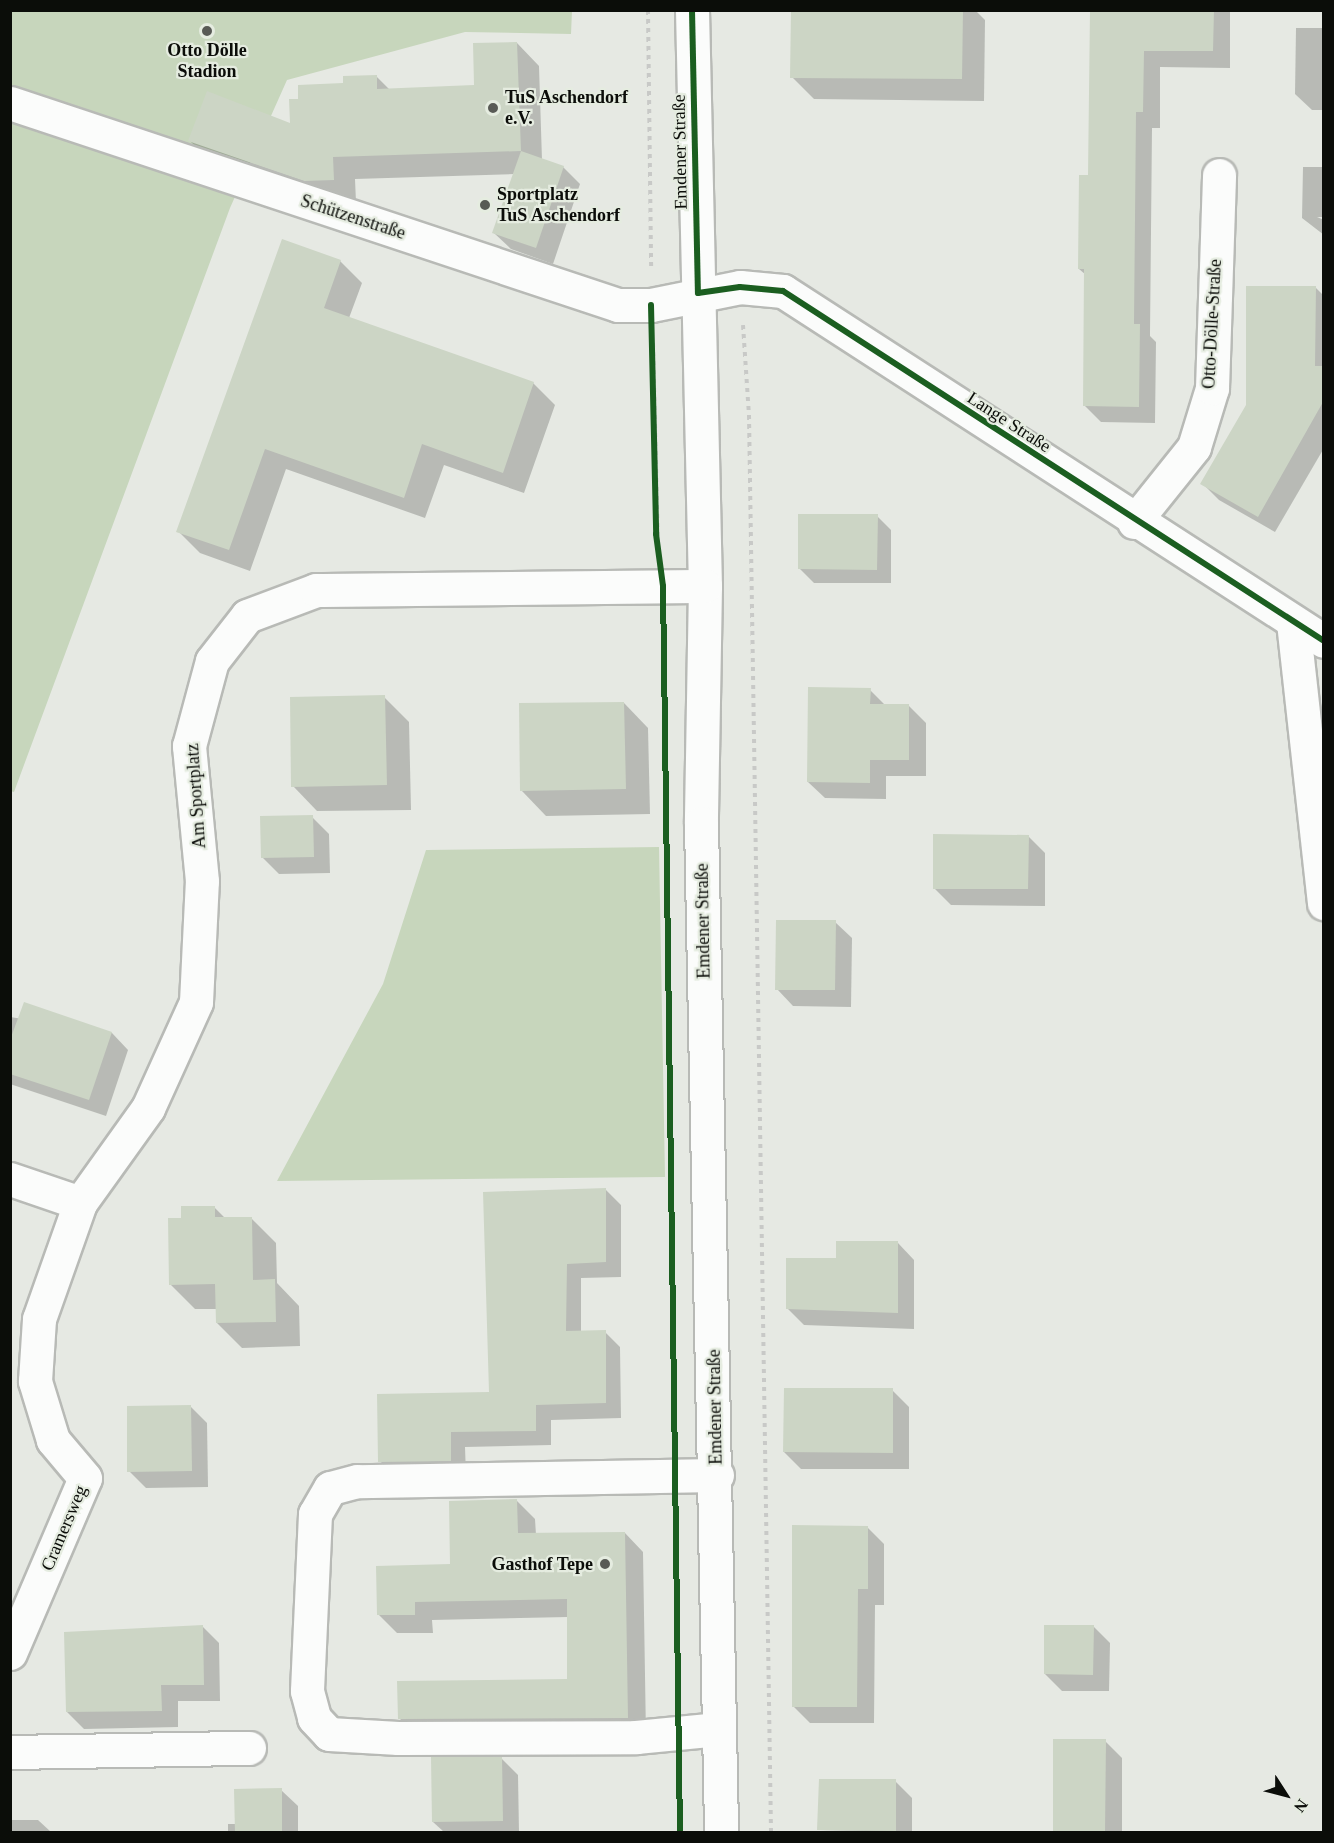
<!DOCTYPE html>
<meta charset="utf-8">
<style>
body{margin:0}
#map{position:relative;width:1334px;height:1843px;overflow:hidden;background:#e6e9e3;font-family:"Times New Roman",serif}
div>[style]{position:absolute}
.green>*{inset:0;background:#c7d6bc}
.shadow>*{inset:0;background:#0003}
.building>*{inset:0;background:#ccd5c5}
.path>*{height:4px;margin-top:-2px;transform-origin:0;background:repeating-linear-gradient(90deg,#c8c9c7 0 4.5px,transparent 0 9px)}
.roads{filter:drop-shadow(2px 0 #b8bab6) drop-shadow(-2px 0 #b8bab6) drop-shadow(0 2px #b8bab6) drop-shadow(0 -2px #b8bab6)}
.minor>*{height:33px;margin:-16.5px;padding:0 16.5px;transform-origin:16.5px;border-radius:16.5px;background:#fbfcfb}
.cycleway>*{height:6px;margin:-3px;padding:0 3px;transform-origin:3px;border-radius:3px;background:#1b5e20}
.dots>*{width:16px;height:16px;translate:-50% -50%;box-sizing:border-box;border:3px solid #e5ece0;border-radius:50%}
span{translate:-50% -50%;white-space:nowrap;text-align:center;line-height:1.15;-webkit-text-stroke:4.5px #e5ece0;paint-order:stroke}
.poi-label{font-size:18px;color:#0b0d09;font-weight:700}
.left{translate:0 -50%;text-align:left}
.right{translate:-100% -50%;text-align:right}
.street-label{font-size:18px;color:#0b0d09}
.frame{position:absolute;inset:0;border:12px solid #0b0d09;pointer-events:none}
.north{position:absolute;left:1256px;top:1765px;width:60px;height:60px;-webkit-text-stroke:4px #e5ece0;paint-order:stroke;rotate:126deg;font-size:16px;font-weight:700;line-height:24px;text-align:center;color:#0b0d09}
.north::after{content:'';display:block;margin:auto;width:21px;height:27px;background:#0b0d09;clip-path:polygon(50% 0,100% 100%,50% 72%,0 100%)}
</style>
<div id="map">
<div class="green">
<div style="clip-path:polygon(10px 11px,572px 11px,571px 34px,465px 32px,287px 80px,230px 208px,14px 792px,10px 791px)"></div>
<div style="clip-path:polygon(659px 847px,665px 1177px,277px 1181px,383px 984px,426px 850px)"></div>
</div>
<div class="shadow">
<div style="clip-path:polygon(792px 10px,975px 10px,985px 20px,984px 101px,814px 99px,792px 77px)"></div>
<div style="clip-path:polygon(1092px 10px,1230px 12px,1230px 68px,1160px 67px,1160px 128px,1152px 128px,1150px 336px,1156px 342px,1155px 423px,1101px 422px,1084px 405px,1086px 275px,1079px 269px,1090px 177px)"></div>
<div style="clip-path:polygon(1296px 28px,1324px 28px,1324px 110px,1312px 110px,1295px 94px)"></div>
<div style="clip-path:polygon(517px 43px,539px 66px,542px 160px,563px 167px,580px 184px,553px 264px,511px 249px,494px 233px,514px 174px,355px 179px,356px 202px,212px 163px,190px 141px,291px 125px,300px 100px,376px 76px,390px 90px,476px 87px)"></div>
<div style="clip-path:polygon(1303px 167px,1324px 167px,1324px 217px,1317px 217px,1324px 220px,1324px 235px,1302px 218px)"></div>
<div style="clip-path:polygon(340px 261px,362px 283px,349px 318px,533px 383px,555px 405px,524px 493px,444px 465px,425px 518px,286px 469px,250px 571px,200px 553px,178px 531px)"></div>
<div style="clip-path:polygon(1316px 288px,1324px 296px,1324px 448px,1275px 532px,1219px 500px,1202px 483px)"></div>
<div style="clip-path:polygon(877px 516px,891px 530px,891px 583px,814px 583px,800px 569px)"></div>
<div style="clip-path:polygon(870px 690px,886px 706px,909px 706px,926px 723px,926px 776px,886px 776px,886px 799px,825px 798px,808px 782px)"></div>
<div style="clip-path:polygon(384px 697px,409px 722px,411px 810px,317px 811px,293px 786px)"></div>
<div style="clip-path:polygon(624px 703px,648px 728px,650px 814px,546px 816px,522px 791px)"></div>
<div style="clip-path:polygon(312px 817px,329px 834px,330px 873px,279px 874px,262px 857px)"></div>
<div style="clip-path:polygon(1028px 836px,1045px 853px,1045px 906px,951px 905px,934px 888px)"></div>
<div style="clip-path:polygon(835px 922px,852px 938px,851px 1007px,793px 1006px,777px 989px)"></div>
<div style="clip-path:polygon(10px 1017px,112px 1033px,128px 1050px,106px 1116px,10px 1084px)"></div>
<div style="clip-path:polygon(606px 1190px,621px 1205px,621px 1277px,581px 1278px,581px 1332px,605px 1332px,620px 1347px,621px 1418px,551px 1420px,551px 1445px,465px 1447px,466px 1475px,395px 1477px,380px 1461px,491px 1394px)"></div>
<div style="clip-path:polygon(214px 1207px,225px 1218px,251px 1218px,276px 1243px,277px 1283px,299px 1306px,300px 1346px,242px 1348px,217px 1323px,217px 1309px,195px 1309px,171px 1285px,183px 1219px)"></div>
<div style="clip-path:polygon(898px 1243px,914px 1260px,914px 1329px,804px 1325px,787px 1308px,838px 1260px)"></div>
<div style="clip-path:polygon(892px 1390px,909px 1407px,909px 1469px,801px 1469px,784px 1452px)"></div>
<div style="clip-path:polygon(190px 1406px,207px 1423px,208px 1487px,146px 1488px,129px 1471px)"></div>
<div style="clip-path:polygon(517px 1501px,535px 1519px,536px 1535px,625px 1533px,643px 1552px,646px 1736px,418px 1737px,400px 1719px,569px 1680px,568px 1617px,432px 1620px,433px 1633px,397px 1633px,379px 1615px,452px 1566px)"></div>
<div style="clip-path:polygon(867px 1527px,884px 1544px,884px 1605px,875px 1605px,874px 1723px,810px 1723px,793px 1706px)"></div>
<div style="clip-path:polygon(1093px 1626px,1110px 1643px,1109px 1691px,1062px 1691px,1045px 1674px)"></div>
<div style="clip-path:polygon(162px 1627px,203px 1627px,219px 1643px,220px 1701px,178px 1701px,178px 1727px,84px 1729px,67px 1712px,162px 1631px)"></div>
<div style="clip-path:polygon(1105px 1741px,1122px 1758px,1122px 1832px,1054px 1832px)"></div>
<div style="clip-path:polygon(501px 1758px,518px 1775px,519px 1832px,444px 1832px,433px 1822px)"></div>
<div style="clip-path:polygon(895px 1781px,912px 1798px,912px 1832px,819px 1830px)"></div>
<div style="clip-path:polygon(281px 1790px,298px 1806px,298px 1832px,228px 1832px,228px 1824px,236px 1824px)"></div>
<div style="clip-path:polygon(10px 1820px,38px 1820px,51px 1832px,10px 1832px)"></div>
</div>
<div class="building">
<div style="clip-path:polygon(791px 10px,963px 10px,962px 79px,790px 78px)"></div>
<div style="clip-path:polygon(1090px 10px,1214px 10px,1213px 51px,1144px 51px,1143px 112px,1136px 112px,1134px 324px,1140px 324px,1139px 407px,1083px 406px,1084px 269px,1078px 269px,1079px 175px,1088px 175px)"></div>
<div style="clip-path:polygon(517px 42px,521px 151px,333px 157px,334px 180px,304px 181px,188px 141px,207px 91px,290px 123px,289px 99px,298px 99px,298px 85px,343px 83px,343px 76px,377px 75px,377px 89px,474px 85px,473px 43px)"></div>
<div style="clip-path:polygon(521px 151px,564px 166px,536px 248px,492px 233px)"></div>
<div style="clip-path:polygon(282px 239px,341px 260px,324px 308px,534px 382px,503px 473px,422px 444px,404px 498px,265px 449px,229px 550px,176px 532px)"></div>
<div style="clip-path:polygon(1246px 286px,1316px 286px,1315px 366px,1323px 366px,1323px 402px,1258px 517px,1200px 484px,1246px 405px)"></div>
<div style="clip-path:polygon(798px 514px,878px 514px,877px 570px,798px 569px)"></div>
<div style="clip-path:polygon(808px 687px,871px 688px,870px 704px,909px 704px,909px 760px,870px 760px,870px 783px,807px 782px)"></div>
<div style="clip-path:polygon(385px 695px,387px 785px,291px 787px,290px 697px)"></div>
<div style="clip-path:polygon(624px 702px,626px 789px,520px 791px,519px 703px)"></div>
<div style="clip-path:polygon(313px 815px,314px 857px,261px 858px,260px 816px)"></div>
<div style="clip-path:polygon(933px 834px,1029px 835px,1028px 889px,933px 889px)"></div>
<div style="clip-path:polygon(776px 920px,836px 920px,835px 990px,775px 990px)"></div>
<div style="clip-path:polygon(24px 1002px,112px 1032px,89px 1100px,10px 1074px,10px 1040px)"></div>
<div style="clip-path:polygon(606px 1188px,606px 1262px,567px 1264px,566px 1331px,606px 1330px,606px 1403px,536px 1405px,536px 1431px,451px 1432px,451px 1461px,378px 1462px,377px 1394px,489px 1392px,483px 1192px)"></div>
<div style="clip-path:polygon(181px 1206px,215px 1206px,215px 1217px,252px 1217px,253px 1280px,275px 1279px,276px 1322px,216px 1323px,215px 1284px,169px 1285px,168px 1218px,181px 1218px)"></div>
<div style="clip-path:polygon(836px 1241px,898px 1241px,898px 1313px,786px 1309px,786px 1258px,836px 1258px)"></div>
<div style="clip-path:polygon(784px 1388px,893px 1388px,893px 1453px,783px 1452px)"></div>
<div style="clip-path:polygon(191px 1405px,192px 1471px,127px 1472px,127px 1406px)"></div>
<div style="clip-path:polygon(517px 1499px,518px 1533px,625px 1532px,628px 1718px,398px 1719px,397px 1681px,567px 1679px,567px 1599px,415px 1602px,415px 1615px,377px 1615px,376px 1566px,450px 1564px,449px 1501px)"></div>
<div style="clip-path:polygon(792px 1525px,868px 1526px,868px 1589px,858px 1589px,857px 1707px,792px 1707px)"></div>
<div style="clip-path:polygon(203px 1625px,204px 1685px,161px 1685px,162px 1711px,66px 1712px,64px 1632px)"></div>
<div style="clip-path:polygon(1044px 1625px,1094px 1625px,1093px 1675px,1044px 1674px)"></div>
<div style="clip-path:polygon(1053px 1739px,1106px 1739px,1105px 1833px,1053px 1833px)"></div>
<div style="clip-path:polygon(502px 1756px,503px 1821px,432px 1822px,431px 1757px)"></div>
<div style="clip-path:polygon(819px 1779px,896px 1779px,896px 1831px,817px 1830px)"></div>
<div style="clip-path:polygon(282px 1788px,282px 1833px,235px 1833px,234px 1789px)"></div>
</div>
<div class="path">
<div style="left:648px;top:10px;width:256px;rotate:89.3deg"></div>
<div style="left:743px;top:325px;width:90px;rotate:86.2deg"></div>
<div style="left:749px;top:415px;width:1417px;rotate:89.11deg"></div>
<div style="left:653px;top:343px;width:205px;rotate:88.6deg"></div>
</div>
<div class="roads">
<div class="minor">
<div style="left:692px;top:10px;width:576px;rotate:88.71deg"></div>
<div style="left:705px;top:586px;width:237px;rotate:91deg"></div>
<div style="left:701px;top:823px;width:1009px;rotate:88.86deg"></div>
<div style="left:10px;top:103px;width:641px;rotate:18.38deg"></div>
<div style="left:618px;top:305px;width:33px"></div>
<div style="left:651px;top:305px;width:91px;rotate:-11.4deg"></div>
<div style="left:740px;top:287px;width:43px;rotate:5.3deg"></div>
<div style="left:783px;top:291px;width:644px;rotate:32.9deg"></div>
<div style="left:1134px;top:522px;width:96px;rotate:-51.3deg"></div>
<div style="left:1194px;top:447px;width:62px;rotate:-73deg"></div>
<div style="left:1212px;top:388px;width:213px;rotate:-88.1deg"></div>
<div style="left:1293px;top:622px;width:283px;rotate:83.7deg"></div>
<div style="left:10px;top:1179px;width:74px;rotate:18.9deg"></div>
<div style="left:80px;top:1203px;width:117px;rotate:-54.4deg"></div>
<div style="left:148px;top:1108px;width:116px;rotate:-65.6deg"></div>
<div style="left:196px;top:1002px;width:121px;rotate:-87.2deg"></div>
<div style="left:202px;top:881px;width:136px;rotate:-95.5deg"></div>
<div style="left:189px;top:746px;width:88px;rotate:-74.9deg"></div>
<div style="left:212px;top:661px;width:57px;rotate:-52.1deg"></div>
<div style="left:247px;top:616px;width:74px;rotate:-20.6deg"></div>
<div style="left:316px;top:590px;width:389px;rotate:-0.6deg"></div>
<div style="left:717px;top:1475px;width:360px;rotate:179deg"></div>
<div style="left:357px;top:1481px;width:28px;rotate:165deg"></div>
<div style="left:330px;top:1488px;width:30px;rotate:120deg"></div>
<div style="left:315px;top:1514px;width:177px;rotate:92.6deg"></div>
<div style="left:307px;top:1691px;width:28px;rotate:75deg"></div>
<div style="left:314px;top:1718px;width:22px;rotate:47deg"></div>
<div style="left:329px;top:1734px;width:69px;rotate:3.3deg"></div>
<div style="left:398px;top:1738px;width:238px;rotate:-0.2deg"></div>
<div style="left:636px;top:1737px;width:83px;rotate:-5.5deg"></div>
<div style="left:10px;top:1653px;width:190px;rotate:-66.8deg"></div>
<div style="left:85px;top:1478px;width:50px;rotate:-130.1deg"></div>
<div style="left:53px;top:1440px;width:62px;rotate:-107deg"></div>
<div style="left:35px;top:1381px;width:62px;rotate:-86.3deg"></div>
<div style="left:39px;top:1319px;width:123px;rotate:-70.5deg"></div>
<div style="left:10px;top:1752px;width:239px;rotate:-1deg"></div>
</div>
</div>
<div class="cycleway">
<div style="left:692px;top:10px;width:283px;rotate:88.8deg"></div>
<div style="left:698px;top:293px;width:42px;rotate:-8.1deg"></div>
<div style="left:740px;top:287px;width:43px;rotate:5.3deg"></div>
<div style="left:783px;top:291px;width:644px;rotate:32.9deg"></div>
<div style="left:651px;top:305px;width:229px;rotate:88.7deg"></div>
<div style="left:656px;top:534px;width:52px;rotate:82.3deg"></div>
<div style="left:663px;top:586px;width:1246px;rotate:89.22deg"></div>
</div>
<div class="dots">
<div style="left:207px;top:31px;background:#585a55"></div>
<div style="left:493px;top:108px;background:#585a55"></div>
<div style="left:485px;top:205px;background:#585a55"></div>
<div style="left:605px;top:1564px;background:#585a55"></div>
</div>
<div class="poi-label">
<span style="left:207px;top:61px">Otto Dölle<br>Stadion</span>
<span class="left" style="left:505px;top:108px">TuS Aschendorf<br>e.V.</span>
<span class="left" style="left:497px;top:205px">Sportplatz<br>TuS Aschendorf</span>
<span class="right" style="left:593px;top:1564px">Gasthof Tepe</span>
</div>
<div class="street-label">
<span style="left:680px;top:152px;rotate:-91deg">Emdener Straße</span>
<span style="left:353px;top:217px;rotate:18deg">Schützenstraße</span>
<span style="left:1212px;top:324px;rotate:-87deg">Otto-Dölle-Straße</span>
<span style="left:1009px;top:422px;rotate:33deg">Lange Straße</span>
<span style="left:196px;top:796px;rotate:-94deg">Am Sportplatz</span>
<span style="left:703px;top:921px;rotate:-91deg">Emdener Straße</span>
<span style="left:715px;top:1407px;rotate:-91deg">Emdener Straße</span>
<span style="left:64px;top:1528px;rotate:-67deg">Cramersweg</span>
</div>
<div class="frame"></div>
<div class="north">N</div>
</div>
